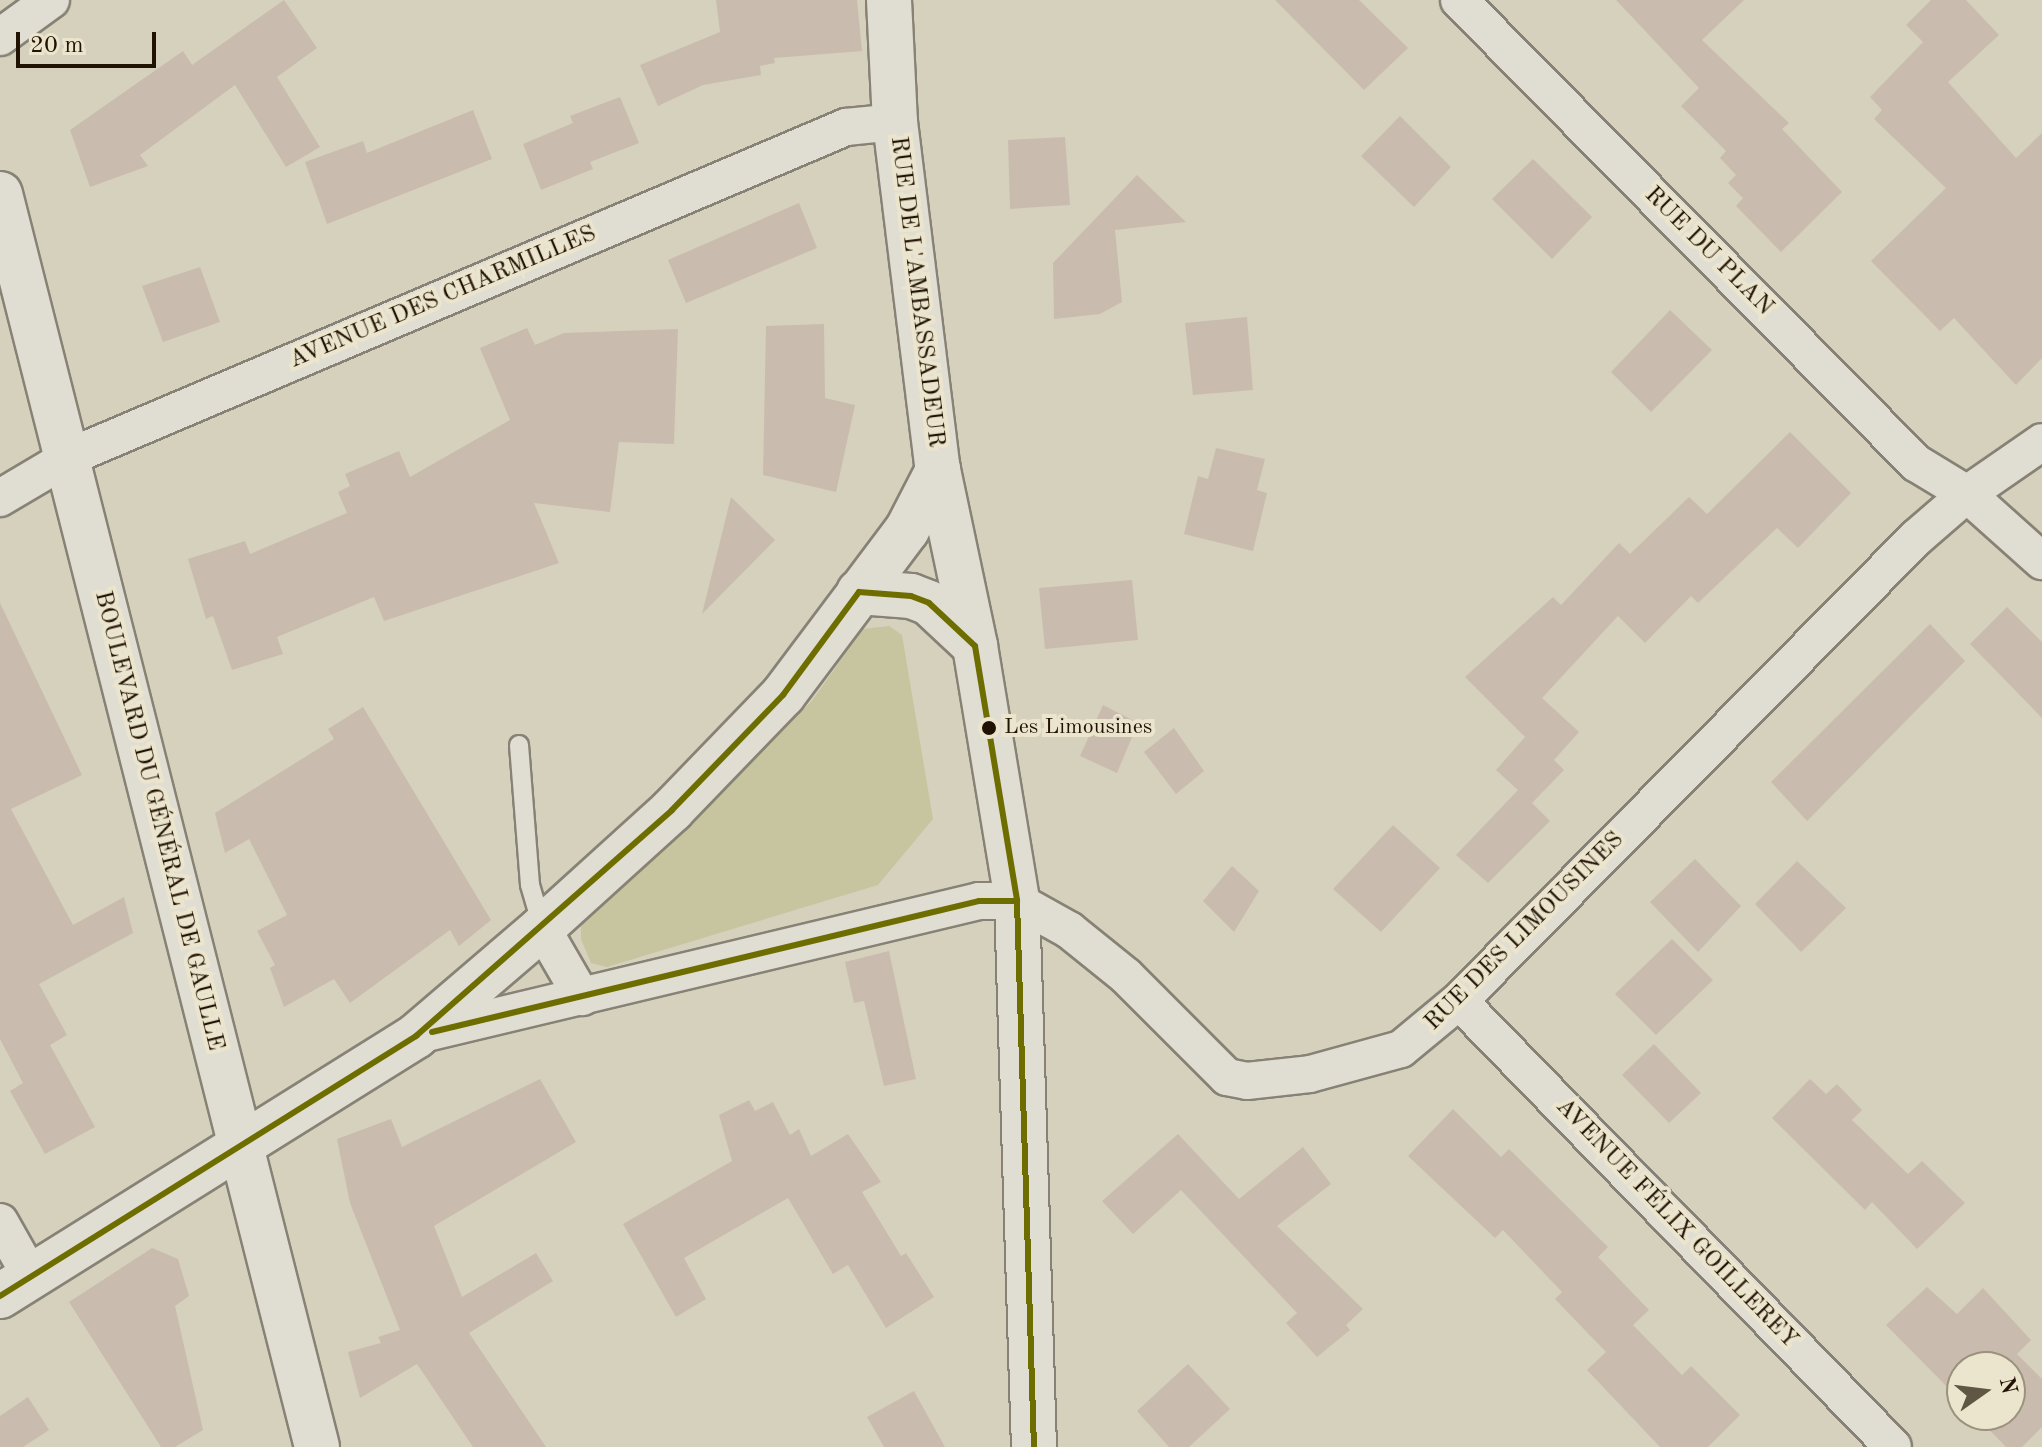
<!DOCTYPE html>
<meta charset="utf-8">
<style>
body{margin:0}
#map{position:relative;width:2042px;height:1447px;overflow:hidden;background:#d6d1bc;font-family:"Old Standard TT",serif}
div>[style]{position:absolute}
.green>*{inset:0;background:#c7c59f}
.building>*{inset:0;background:#c9bcae}
.roads{filter:drop-shadow(2px 0 #878275) drop-shadow(-2px 0 #878275) drop-shadow(0 2px #878275) drop-shadow(0 -2px #878275)}
.lane>*{height:18px;margin:-9px;padding:0 9px;transform-origin:9px;border-radius:9px;background:#e0ddd3}
.street>*{height:36px;margin:-18px;padding:0 18px;transform-origin:18px;border-radius:18px;background:#e0ddd3}
.secondary>*{height:44px;margin:-22px;padding:0 22px;transform-origin:22px;border-radius:22px;background:#e0ddd3}
.bus-1>*{height:6px;margin:-3px;padding:0 3px;transform-origin:3px;border-radius:3px;background:#6e6e00}
.dots>*{width:22px;height:22px;translate:-50% -50%;box-sizing:border-box;border:4px solid #ece5cd;border-radius:50%}
span{translate:-50% -50%;white-space:nowrap;text-align:center;line-height:1.15;-webkit-text-stroke:8px #ece5cd;paint-order:stroke}
.bus-label{font-size:22px;color:#211304}
.left{translate:0 -50%;text-align:left}
.street-label{font-size:24px;color:#211304}
.north{position:absolute;left:1946px;top:1351px;width:80px;height:80px;box-sizing:border-box;background:#ece5cd;border:2px solid #9b917d;border-radius:50%;rotate:76deg;font-size:22px;font-weight:700;line-height:32px;text-align:center;color:#211304}
.north::after{content:'';display:block;margin:auto;width:28px;height:36px;background:#605644;clip-path:polygon(50% 0,100% 100%,50% 72%,0 100%)}
.scale{position:absolute;left:16px;top:32px;width:140px;height:36px;box-sizing:border-box;border:4px solid #211304;border-top:0;padding-left:10px;font-size:24px;line-height:28px;white-space:nowrap;color:#211304;-webkit-text-stroke:6px #ece5cd;paint-order:stroke}
</style>
<div id="map">
<div class="green">
<div style="clip-path:polygon(889px 626px,902px 635px,933px 819px,878px 885px,607px 967px,591px 963px,581px 939px,581px 923px,590px 911px,811px 702px,863px 629px)"></div>
</div>
<div class="building">
<div style="clip-path:polygon(284px 0,317px 48px,277px 77px,320px 147px,286px 167px,235px 85px,140px 155px,148px 166px,90px 187px,70px 130px,183px 51px,192px 65px)"></div>
<div style="clip-path:polygon(716px 0,857px 0,862px 51px,774px 58px,775px 63px,760px 66px,761px 75px,703px 85px,658px 106px,640px 65px,720px 32px)"></div>
<div style="clip-path:polygon(1275px 0,1359px 0,1408px 48px,1364px 90px)"></div>
<div style="clip-path:polygon(1616px 0,1744px 0,1702px 40px,1789px 123px,1782px 129px,1842px 192px,1781px 252px,1736px 206px,1743px 198px,1728px 183px,1736px 175px,1720px 158px,1726px 151px,1681px 106px,1699px 88px)"></div>
<div style="clip-path:polygon(1931px 0,1966px 0,1999px 35px,1948px 82px,2016px 158px,2042px 133px,2042px 358px,2016px 385px,1954px 318px,1940px 331px,1871px 261px,1946px 188px,1874px 119px,1882px 110px,1870px 97px,1923px 42px,1906px 25px)"></div>
<div style="clip-path:polygon(620px 97px,639px 143px,590px 162px,593px 169px,541px 190px,523px 144px,573px 123px,570px 116px)"></div>
<div style="clip-path:polygon(473px 110px,492px 159px,327px 224px,305px 162px,363px 141px,367px 153px)"></div>
<div style="clip-path:polygon(1400px 116px,1451px 167px,1414px 207px,1361px 156px)"></div>
<div style="clip-path:polygon(1065px 137px,1070px 205px,1010px 209px,1008px 140px)"></div>
<div style="clip-path:polygon(1533px 159px,1592px 217px,1552px 259px,1492px 199px)"></div>
<div style="clip-path:polygon(1137px 175px,1186px 222px,1115px 230px,1122px 302px,1100px 314px,1054px 319px,1053px 263px)"></div>
<div style="clip-path:polygon(799px 203px,817px 248px,686px 303px,668px 260px)"></div>
<div style="clip-path:polygon(200px 267px,220px 322px,163px 342px,142px 286px)"></div>
<div style="clip-path:polygon(1670px 310px,1712px 350px,1651px 412px,1611px 372px)"></div>
<div style="clip-path:polygon(1247px 317px,1253px 390px,1193px 395px,1185px 323px)"></div>
<div style="clip-path:polygon(824px 324px,825px 398px,855px 405px,836px 492px,763px 475px,766px 326px)"></div>
<div style="clip-path:polygon(527px 328px,535px 345px,564px 333px,678px 329px,674px 444px,619px 442px,610px 512px,534px 503px,559px 563px,384px 621px,374px 597px,277px 637px,283px 654px,232px 670px,213px 616px,206px 619px,188px 559px,245px 541px,250px 554px,347px 513px,338px 492px,350px 486px,345px 474px,399px 451px,410px 477px,510px 420px,480px 348px)"></div>
<div style="clip-path:polygon(1790px 432px,1851px 493px,1798px 548px,1777px 528px,1698px 603px,1691px 596px,1645px 643px,1618px 616px,1542px 698px,1579px 732px,1554px 760px,1564px 770px,1532px 803px,1550px 821px,1488px 883px,1456px 855px,1518px 790px,1496px 770px,1525px 737px,1465px 677px,1553px 597px,1561px 605px,1619px 543px,1630px 554px,1689px 497px,1707px 514px)"></div>
<div style="clip-path:polygon(1216px 448px,1265px 459px,1257px 490px,1267px 493px,1253px 551px,1184px 534px,1198px 476px,1208px 479px)"></div>
<div style="clip-path:polygon(731px 497px,775px 540px,702px 614px)"></div>
<div style="clip-path:polygon(1132px 580px,1138px 640px,1045px 649px,1039px 588px)"></div>
<div style="clip-path:polygon(0 603px,82px 775px,11px 809px,73px 925px,124px 897px,133px 933px,39px 984px,67px 1035px,50px 1045px,95px 1127px,45px 1154px,10px 1091px,23px 1083px,0 1039px)"></div>
<div style="clip-path:polygon(2007px 607px,2042px 642px,2042px 718px,1970px 644px)"></div>
<div style="clip-path:polygon(1930px 624px,1965px 661px,1807px 821px,1771px 782px)"></div>
<div style="clip-path:polygon(1103px 705px,1138px 723px,1117px 773px,1080px 756px)"></div>
<div style="clip-path:polygon(363px 707px,491px 920px,459px 946px,450px 930px,350px 1003px,334px 979px,284px 1007px,270px 968px,275px 965px,257px 931px,287px 915px,249px 839px,225px 853px,215px 813px,334px 739px,328px 729px)"></div>
<div style="clip-path:polygon(1174px 728px,1204px 771px,1176px 794px,1144px 752px)"></div>
<div style="clip-path:polygon(1393px 825px,1440px 868px,1381px 932px,1333px 889px)"></div>
<div style="clip-path:polygon(1695px 859px,1741px 906px,1698px 952px,1650px 902px)"></div>
<div style="clip-path:polygon(1797px 861px,1846px 908px,1801px 952px,1755px 904px)"></div>
<div style="clip-path:polygon(1232px 866px,1259px 891px,1234px 932px,1203px 901px)"></div>
<div style="clip-path:polygon(1672px 939px,1713px 980px,1656px 1035px,1615px 994px)"></div>
<div style="clip-path:polygon(889px 951px,916px 1079px,884px 1086px,864px 1001px,854px 1003px,845px 962px)"></div>
<div style="clip-path:polygon(1654px 1044px,1701px 1093px,1669px 1123px,1622px 1075px)"></div>
<div style="clip-path:polygon(540px 1079px,576px 1142px,434px 1226px,462px 1297px,536px 1253px,553px 1281px,469px 1333px,546px 1447px,473px 1447px,417px 1364px,360px 1398px,348px 1352px,381px 1343px,378px 1337px,400px 1330px,350px 1203px,337px 1139px,391px 1119px,402px 1147px)"></div>
<div style="clip-path:polygon(1810px 1079px,1826px 1094px,1837px 1084px,1862px 1110px,1852px 1120px,1908px 1174px,1922px 1161px,1965px 1203px,1917px 1249px,1872px 1202px,1865px 1210px,1772px 1118px)"></div>
<div style="clip-path:polygon(749px 1100px,755px 1111px,773px 1102px,790px 1135px,799px 1129px,811px 1156px,848px 1134px,881px 1182px,862px 1192px,901px 1256px,906px 1253px,934px 1297px,886px 1328px,848px 1265px,833px 1274px,788px 1198px,684px 1258px,706px 1299px,676px 1317px,623px 1224px,732px 1161px,719px 1115px)"></div>
<div style="clip-path:polygon(1453px 1109px,1501px 1157px,1509px 1149px,1608px 1247px,1598px 1257px,1649px 1310px,1633px 1325px,1682px 1375px,1691px 1366px,1740px 1415px,1708px 1447px,1660px 1447px,1587px 1370px,1606px 1352px,1555px 1299px,1562px 1292px,1503px 1230px,1495px 1238px,1408px 1156px)"></div>
<div style="clip-path:polygon(1178px 1134px,1239px 1199px,1303px 1147px,1331px 1184px,1277px 1226px,1363px 1309px,1346px 1325px,1350px 1330px,1317px 1357px,1286px 1323px,1297px 1313px,1181px 1190px,1133px 1234px,1102px 1201px)"></div>
<div style="clip-path:polygon(152px 1248px,178px 1259px,189px 1296px,175px 1306px,203px 1430px,175px 1447px,161px 1447px,69px 1302px)"></div>
<div style="clip-path:polygon(1927px 1287px,1957px 1314px,1983px 1288px,2031px 1340px,2017px 1354px,2042px 1379px,2042px 1427px,2022px 1447px,2006px 1447px,1975px 1415px,2010px 1415px,2010px 1367px,1962px 1367px,1962px 1402px,1886px 1325px)"></div>
<div style="clip-path:polygon(1188px 1364px,1230px 1409px,1189px 1447px,1169px 1447px,1137px 1411px)"></div>
<div style="clip-path:polygon(914px 1391px,945px 1447px,884px 1447px,867px 1417px)"></div>
<div style="clip-path:polygon(28px 1397px,49px 1430px,23px 1447px,0 1447px,0 1416px)"></div>
</div>
<div class="roads">
<div class="lane">
<div style="left:519px;top:745px;width:140px;rotate:85.5deg"></div>
<div style="left:530px;top:885px;width:43px;rotate:73.7deg"></div>
</div>
<div class="street">
<div style="left:1459px;top:0;width:651px;rotate:45.37deg"></div>
<div style="left:1916px;top:463px;width:60px;rotate:31.3deg"></div>
<div style="left:1967px;top:494px;width:101px;rotate:41.8deg"></div>
<div style="left:0;top:37px;width:63px;rotate:-36deg"></div>
<div style="left:0;top:498px;width:80px;rotate:-30.7deg"></div>
<div style="left:69px;top:457px;width:844px;rotate:-23.01deg"></div>
<div style="left:846px;top:127px;width:49px;rotate:-5.8deg"></div>
<div style="left:542px;top:928px;width:80px;rotate:59.9deg"></div>
<div style="left:1459px;top:1001px;width:622px;rotate:45.78deg"></div>
<div style="left:418px;top:1035px;width:577px;rotate:-13.43deg"></div>
<div style="left:979px;top:901px;width:38px"></div>
<div style="left:1017px;top:901px;width:60px;rotate:29.1deg"></div>
<div style="left:1069px;top:930px;width:73px;rotate:38.9deg"></div>
<div style="left:1126px;top:976px;width:143px;rotate:45deg"></div>
<div style="left:1227px;top:1077px;width:20px;rotate:11deg"></div>
<div style="left:1247px;top:1081px;width:63px;rotate:-6.3deg"></div>
<div style="left:1310px;top:1074px;width:94px;rotate:-15.4deg"></div>
<div style="left:1401px;top:1049px;width:75px;rotate:-39.6deg"></div>
<div style="left:1459px;top:1001px;width:651px;rotate:-45.37deg"></div>
<div style="left:1916px;top:538px;width:67px;rotate:-40.8deg"></div>
<div style="left:1967px;top:494px;width:91px;rotate:-34.7deg"></div>
<div style="left:0;top:1222px;width:63px;rotate:60.6deg"></div>
</div>
<div class="secondary">
<div style="left:889px;top:0;width:122px;rotate:87.2deg"></div>
<div style="left:895px;top:122px;width:351px;rotate:83deg"></div>
<div style="left:938px;top:470px;width:180px;rotate:78.1deg"></div>
<div style="left:975px;top:646px;width:258px;rotate:80.6deg"></div>
<div style="left:1017px;top:901px;width:546px;rotate:88.22deg"></div>
<div style="left:0;top:194px;width:1292px;rotate:75.8deg"></div>
<div style="left:859px;top:592px;width:52px;rotate:4.4deg"></div>
<div style="left:911px;top:596px;width:19px;rotate:21deg"></div>
<div style="left:929px;top:603px;width:63px;rotate:43.1deg"></div>
<div style="left:0;top:1296px;width:491px;rotate:-32deg"></div>
<div style="left:416px;top:1036px;width:166px;rotate:-40.6deg"></div>
<div style="left:542px;top:928px;width:176px;rotate:-42.2deg"></div>
<div style="left:672px;top:810px;width:160px;rotate:-46deg"></div>
<div style="left:783px;top:695px;width:206px;rotate:-53.1deg"></div>
<div style="left:907px;top:530px;width:68px;rotate:-62.7deg"></div>
</div>
</div>
<div class="bus-1">
<div style="left:432px;top:1032px;width:562px;rotate:-13.47deg"></div>
<div style="left:979px;top:901px;width:38px"></div>
<div style="left:0;top:1296px;width:491px;rotate:-32deg"></div>
<div style="left:416px;top:1036px;width:341px;rotate:-41.4deg"></div>
<div style="left:672px;top:810px;width:160px;rotate:-46deg"></div>
<div style="left:783px;top:695px;width:128px;rotate:-53.6deg"></div>
<div style="left:859px;top:592px;width:52px;rotate:4.4deg"></div>
<div style="left:911px;top:596px;width:19px;rotate:21deg"></div>
<div style="left:929px;top:603px;width:63px;rotate:43.1deg"></div>
<div style="left:975px;top:646px;width:258px;rotate:80.6deg"></div>
<div style="left:1017px;top:901px;width:546px;rotate:88.22deg"></div>
</div>
<div class="dots">
<div style="left:989px;top:728px;background:#211304"></div>
</div>
<div class="bus-label">
<span class="left" style="left:1004px;top:728px">Les Limousines</span>
</div>
<div class="street-label">
<span style="left:1708px;top:252px;rotate:45deg">RUE DU PLAN</span>
<span style="left:916px;top:292px;rotate:83deg">RUE DE L'AMBASSADEUR</span>
<span style="left:443px;top:298px;rotate:-23deg">AVENUE DES CHARMILLES</span>
<span style="left:158px;top:821px;rotate:76deg">BOULEVARD DU GÉNÉRAL DE GAULLE</span>
<span style="left:1525px;top:932px;rotate:-45deg">RUE DES LIMOUSINES</span>
<span style="left:1676px;top:1224px;rotate:46deg">AVENUE FÉLIX GOILLEREY</span>
</div>
<div class="north">N</div>
<div class="scale">20 m</div>
</div>
